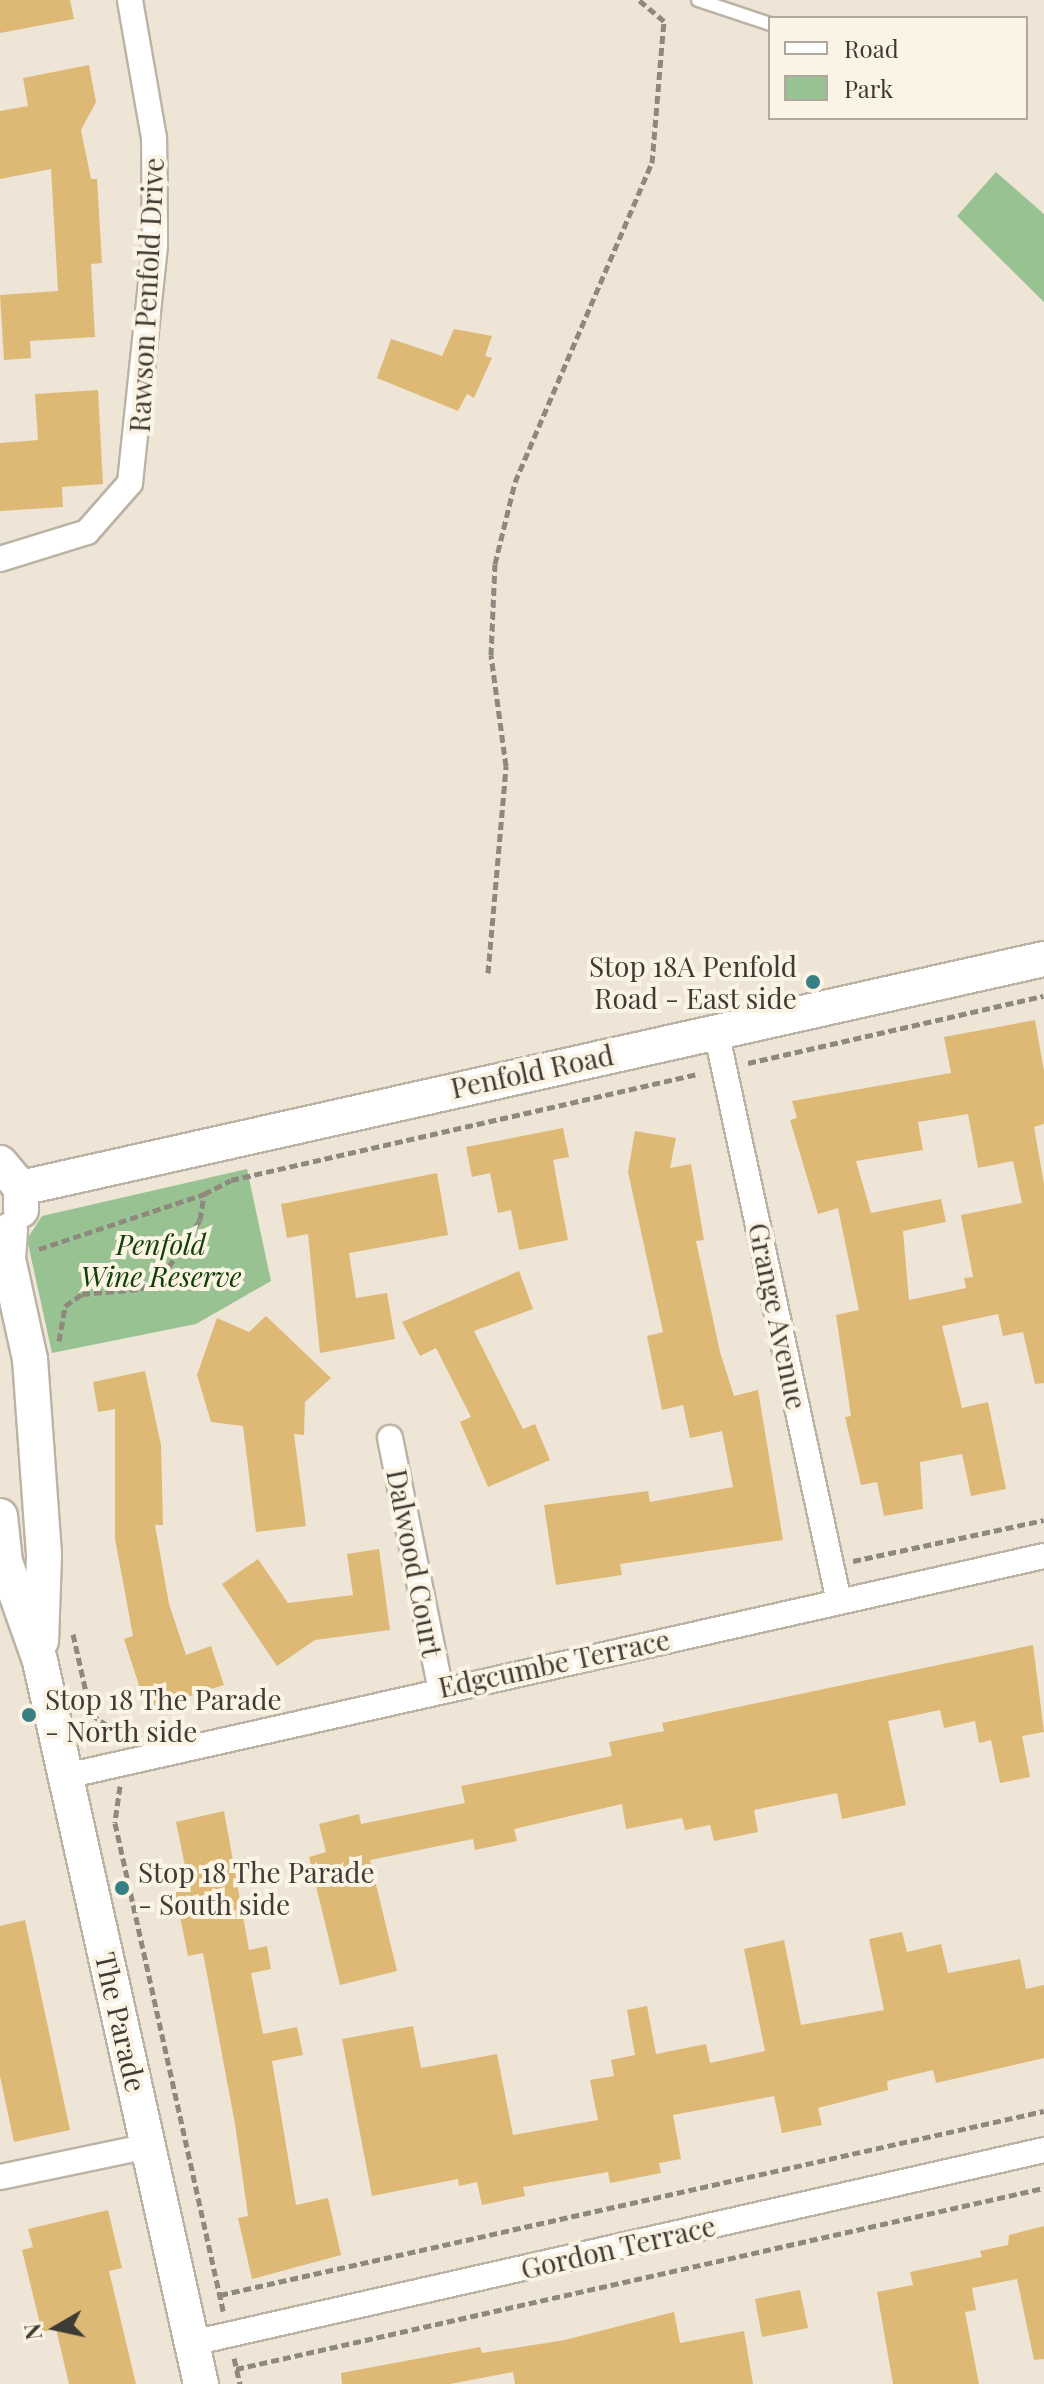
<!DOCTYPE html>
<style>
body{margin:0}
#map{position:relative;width:1044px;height:2384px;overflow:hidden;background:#eee5d6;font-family:"Playfair Display",serif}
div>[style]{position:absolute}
.green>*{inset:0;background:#99c292}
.building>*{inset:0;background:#deb976}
.path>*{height:5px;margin-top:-2.5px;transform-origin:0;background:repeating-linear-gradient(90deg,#8e887e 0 8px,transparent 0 12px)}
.roads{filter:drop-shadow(2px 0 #bbb3a4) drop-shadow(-2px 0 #bbb3a4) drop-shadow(0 2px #bbb3a4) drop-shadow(0 -2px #bbb3a4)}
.service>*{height:12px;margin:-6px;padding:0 6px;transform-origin:6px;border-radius:6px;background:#fff}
.minor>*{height:24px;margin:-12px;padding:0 12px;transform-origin:12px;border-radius:12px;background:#fff}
.secondary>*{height:34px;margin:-17px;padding:0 17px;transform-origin:17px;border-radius:17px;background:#fff}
.dots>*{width:22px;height:22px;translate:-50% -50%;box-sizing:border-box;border:4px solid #fbf3e3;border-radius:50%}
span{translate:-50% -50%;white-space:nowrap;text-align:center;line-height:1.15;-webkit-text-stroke:8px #fbf3e3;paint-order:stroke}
.street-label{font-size:28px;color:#3e3b35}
.poi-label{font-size:28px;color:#3e3b35}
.right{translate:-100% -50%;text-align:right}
.left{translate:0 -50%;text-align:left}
.park-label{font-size:28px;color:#0f4006;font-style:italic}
.legend{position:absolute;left:768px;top:16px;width:260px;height:104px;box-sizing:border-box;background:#fbf3e3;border:2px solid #afa99d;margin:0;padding:10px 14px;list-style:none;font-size:24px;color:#3e3b35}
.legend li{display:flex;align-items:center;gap:16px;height:40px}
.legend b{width:40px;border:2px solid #afa99d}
.north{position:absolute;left:16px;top:2288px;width:80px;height:80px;-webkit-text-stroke:6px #fbf3e3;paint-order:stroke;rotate:261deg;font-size:22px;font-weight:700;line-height:32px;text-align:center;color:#3e3b35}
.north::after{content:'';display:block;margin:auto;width:28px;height:36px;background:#3e3b35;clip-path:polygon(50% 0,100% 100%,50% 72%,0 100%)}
</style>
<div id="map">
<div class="green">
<div style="clip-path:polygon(996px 172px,1044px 214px,1044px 302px,957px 216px)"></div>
<div style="clip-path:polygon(247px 1169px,271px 1281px,196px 1324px,52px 1353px,27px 1239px,42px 1216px)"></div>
</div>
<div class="building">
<div style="clip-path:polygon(0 0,70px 0,74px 19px,0 33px)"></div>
<div style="clip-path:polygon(89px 65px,96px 102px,81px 130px,91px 179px,97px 179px,102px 263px,91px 264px,95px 337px,30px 341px,31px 358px,4px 360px,0 295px,58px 291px,51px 169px,0 179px,0 111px,28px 106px,23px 78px)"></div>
<div style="clip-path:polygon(454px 329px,492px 336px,485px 356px,492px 358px,474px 398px,467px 394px,458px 411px,377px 378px,391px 339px,442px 356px)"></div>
<div style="clip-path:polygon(98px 390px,103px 484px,62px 487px,63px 507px,0 511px,0 443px,38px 440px,35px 394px)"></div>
<div style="clip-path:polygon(evenodd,1035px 1020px,1044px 1071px,1044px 1124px,1034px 1127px,1044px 1184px,1044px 1383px,1035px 1384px,1023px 1332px,1003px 1336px,998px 1314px,942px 1326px,962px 1408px,988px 1402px,1006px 1489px,971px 1496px,962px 1454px,920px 1462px,923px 1509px,884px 1516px,877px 1482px,861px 1485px,845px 1417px,851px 1416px,836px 1315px,859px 1310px,838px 1208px,818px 1214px,790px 1120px,797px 1118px,792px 1101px,951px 1073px,944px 1037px,1035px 1020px,968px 1114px,978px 1168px,1013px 1161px,1022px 1203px,961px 1215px,973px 1277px,964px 1278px,966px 1288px,909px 1300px,903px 1231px,946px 1222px,941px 1199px,871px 1213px,856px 1161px,923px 1150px,918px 1122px,968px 1114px)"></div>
<div style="clip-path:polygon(563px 1128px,569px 1157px,553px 1160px,568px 1240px,519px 1250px,511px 1210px,498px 1213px,490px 1173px,472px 1177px,466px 1147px)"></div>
<div style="clip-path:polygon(635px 1131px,676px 1138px,670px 1168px,691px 1164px,704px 1240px,696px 1241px,720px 1352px,734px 1396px,758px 1390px,783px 1540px,620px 1564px,622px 1575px,556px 1585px,544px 1505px,648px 1491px,650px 1502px,733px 1487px,722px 1431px,690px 1438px,683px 1405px,662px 1410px,647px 1336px,663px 1332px,628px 1172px)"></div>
<div style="clip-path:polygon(437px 1173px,448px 1235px,349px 1253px,356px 1298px,387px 1293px,395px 1339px,320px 1353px,308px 1234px,287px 1238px,281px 1204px)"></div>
<div style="clip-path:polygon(519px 1271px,533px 1309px,474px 1331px,523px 1429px,535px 1424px,550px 1460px,488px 1487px,460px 1422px,471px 1417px,436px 1348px,420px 1356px,402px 1322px)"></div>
<div style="clip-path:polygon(266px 1316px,331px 1378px,305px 1402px,304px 1435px,294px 1434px,306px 1526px,256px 1532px,243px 1426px,211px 1422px,197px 1375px,217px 1318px,249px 1332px)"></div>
<div style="clip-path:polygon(145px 1371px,161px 1445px,163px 1525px,155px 1525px,169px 1604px,186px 1655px,211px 1646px,224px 1685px,147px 1710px,124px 1639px,133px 1636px,115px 1539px,115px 1409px,98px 1412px,93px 1382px)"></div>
<div style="clip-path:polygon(379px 1549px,390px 1630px,315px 1640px,277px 1666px,222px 1584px,258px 1559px,288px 1603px,353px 1595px,347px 1554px)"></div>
<div style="clip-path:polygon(1033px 1645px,1044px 1732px,1022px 1736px,1030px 1777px,1000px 1783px,991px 1740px,979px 1743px,975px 1721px,944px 1728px,940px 1710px,888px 1721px,906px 1805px,842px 1819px,837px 1793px,754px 1810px,758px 1832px,714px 1841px,710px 1825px,685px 1830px,682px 1818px,626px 1829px,622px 1804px,514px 1829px,517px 1841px,475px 1850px,473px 1839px,370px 1860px,397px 1971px,340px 1985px,309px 1857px,326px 1852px,319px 1824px,359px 1814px,361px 1824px,465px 1803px,461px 1786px,612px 1756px,609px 1742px,664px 1731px,662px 1723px)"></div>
<div style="clip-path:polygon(224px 1811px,249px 1950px,267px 1946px,271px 1969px,251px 1973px,263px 2034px,297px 2027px,303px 2055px,272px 2061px,296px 2205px,328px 2198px,341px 2255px,252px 2279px,238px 2218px,248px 2216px,235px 2124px,203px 1953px,188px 1956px,175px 1892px,190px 1890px,176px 1822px)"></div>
<div style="clip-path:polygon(25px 1920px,70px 2130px,14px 2142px,0 2076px,0 1926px)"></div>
<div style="clip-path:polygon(902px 1932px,907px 1952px,941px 1944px,948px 1973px,1020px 1959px,1026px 1989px,1044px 1985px,1044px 2058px,936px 2083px,933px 2070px,887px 2081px,888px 2090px,818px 2108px,822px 2125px,782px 2133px,774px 2096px,673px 2115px,681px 2159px,659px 2163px,661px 2173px,610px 2183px,608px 2172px,523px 2187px,525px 2196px,482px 2205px,477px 2182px,459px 2186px,458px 2179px,372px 2196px,342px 2039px,413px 2026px,421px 2068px,497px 2054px,513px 2135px,598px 2120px,590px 2080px,614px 2076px,611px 2060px,635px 2055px,627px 2010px,647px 2006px,656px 2054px,706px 2044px,710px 2063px,765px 2051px,744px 1949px,784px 1940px,801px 2025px,884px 2010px,869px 1939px)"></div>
<div style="clip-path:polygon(108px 2210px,122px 2268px,109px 2271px,136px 2384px,69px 2384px,56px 2329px,42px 2332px,22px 2250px,33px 2247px,28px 2229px)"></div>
<div style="clip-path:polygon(1044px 2226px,1044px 2359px,1034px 2360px,1017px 2279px,972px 2288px,976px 2310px,965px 2312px,979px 2384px,893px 2384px,877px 2292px,913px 2285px,910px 2272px,982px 2257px,980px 2251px,1008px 2245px,1009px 2235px)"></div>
<div style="clip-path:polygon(800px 2290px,808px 2328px,762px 2337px,755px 2299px)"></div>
<div style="clip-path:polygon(674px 2312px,680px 2343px,744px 2331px,753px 2384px,515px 2384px,513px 2372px,450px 2384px,342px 2384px,341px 2373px,480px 2347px,482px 2353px,565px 2340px)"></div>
</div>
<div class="path">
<div style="left:488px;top:973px;width:208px;rotate:-85deg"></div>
<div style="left:506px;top:766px;width:112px;rotate:-97.7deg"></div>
<div style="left:491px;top:655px;width:91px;rotate:-87.5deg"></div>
<div style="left:495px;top:564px;width:84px;rotate:-76.3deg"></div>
<div style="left:515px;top:482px;width:347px;rotate:-66.8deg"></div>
<div style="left:652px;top:163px;width:143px;rotate:-85.2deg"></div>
<div style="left:664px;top:21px;width:33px;rotate:-140deg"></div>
<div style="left:748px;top:1063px;width:303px;rotate:-12.8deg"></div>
<div style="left:39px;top:1249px;width:174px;rotate:-18.4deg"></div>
<div style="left:59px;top:1341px;width:36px;rotate:-80deg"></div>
<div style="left:65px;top:1306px;width:21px;rotate:-35deg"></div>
<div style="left:82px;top:1294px;width:58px;rotate:-4.9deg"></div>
<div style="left:140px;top:1289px;width:25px;rotate:-29deg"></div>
<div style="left:162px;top:1277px;width:69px;rotate:-56.3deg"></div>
<div style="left:200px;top:1220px;width:26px;rotate:-81deg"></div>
<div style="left:204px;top:1194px;width:30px;rotate:-27deg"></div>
<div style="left:231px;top:1180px;width:480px;rotate:-12.8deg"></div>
<div style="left:853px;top:1561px;width:195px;rotate:-12.1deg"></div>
<div style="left:73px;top:1634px;width:82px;rotate:77.3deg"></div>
<div style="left:91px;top:1714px;width:21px;rotate:35deg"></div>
<div style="left:108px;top:1726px;width:16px;rotate:79deg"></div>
<div style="left:120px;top:1786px;width:37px;rotate:98deg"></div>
<div style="left:115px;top:1823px;width:500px;rotate:77.5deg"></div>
<div style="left:220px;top:2295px;width:844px;rotate:-12.59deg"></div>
<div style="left:234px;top:2358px;width:27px;rotate:77deg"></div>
<div style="left:236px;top:2369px;width:828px;rotate:-12.63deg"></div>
</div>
<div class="roads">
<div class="service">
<div style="left:698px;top:0;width:76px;rotate:18.4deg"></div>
</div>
<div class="minor">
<div style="left:0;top:559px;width:91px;rotate:-17.2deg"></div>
<div style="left:87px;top:532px;width:65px;rotate:-48.7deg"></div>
<div style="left:130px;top:483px;width:240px;rotate:-84deg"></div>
<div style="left:155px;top:244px;width:106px;rotate:-90.5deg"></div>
<div style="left:154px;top:138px;width:140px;rotate:-99.9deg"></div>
<div style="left:716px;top:1031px;width:584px;rotate:77.84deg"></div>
<div style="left:390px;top:1438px;width:254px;rotate:78.6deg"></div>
<div style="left:66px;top:1776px;width:1002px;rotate:-12.68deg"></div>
<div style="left:0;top:2177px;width:151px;rotate:-11.8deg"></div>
<div style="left:192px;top:2343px;width:874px;rotate:-12.76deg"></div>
</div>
<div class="secondary">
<div style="left:0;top:1163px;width:33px;rotate:50deg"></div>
<div style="left:21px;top:1188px;width:22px;rotate:90deg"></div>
<div style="left:21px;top:1188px;width:1048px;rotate:-12.62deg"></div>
<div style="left:10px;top:1230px;width:29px;rotate:94deg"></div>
<div style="left:8px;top:1259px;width:102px;rotate:77.6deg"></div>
<div style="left:30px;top:1359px;width:197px;rotate:85.9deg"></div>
<div style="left:44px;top:1556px;width:85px;rotate:92deg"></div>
<div style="left:0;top:1516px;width:46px;rotate:83.8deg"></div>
<div style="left:5px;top:1562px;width:105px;rotate:70.5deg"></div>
<div style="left:40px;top:1661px;width:741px;rotate:77.45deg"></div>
</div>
</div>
<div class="dots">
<div style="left:813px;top:982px;background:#367f82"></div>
<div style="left:29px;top:1715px;background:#367f82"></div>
<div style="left:122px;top:1888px;background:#367f82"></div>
</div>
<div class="street-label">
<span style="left:146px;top:295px;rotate:-87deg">Rawson Penfold Drive</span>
<span style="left:532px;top:1071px;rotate:-12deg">Penfold Road</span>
<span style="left:778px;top:1316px;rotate:78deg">Grange Avenue</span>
<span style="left:415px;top:1563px;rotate:79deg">Dalwood Court</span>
<span style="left:554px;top:1663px;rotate:-12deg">Edgcumbe Terrace</span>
<span style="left:121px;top:2022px;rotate:77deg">The Parade</span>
<span style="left:618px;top:2247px;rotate:-13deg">Gordon Terrace</span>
</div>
<div class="poi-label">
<span class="right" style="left:797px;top:982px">Stop 18A Penfold<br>Road - East side</span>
<span class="left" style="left:45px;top:1715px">Stop 18 The Parade<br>- North side</span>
<span class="left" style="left:138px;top:1888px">Stop 18 The Parade<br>- South side</span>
</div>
<div class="park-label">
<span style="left:161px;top:1260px">Penfold<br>Wine Reserve</span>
</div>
<ul class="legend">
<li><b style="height:10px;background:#fff"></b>Road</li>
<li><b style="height:22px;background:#99c292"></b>Park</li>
</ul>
<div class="north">N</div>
</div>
